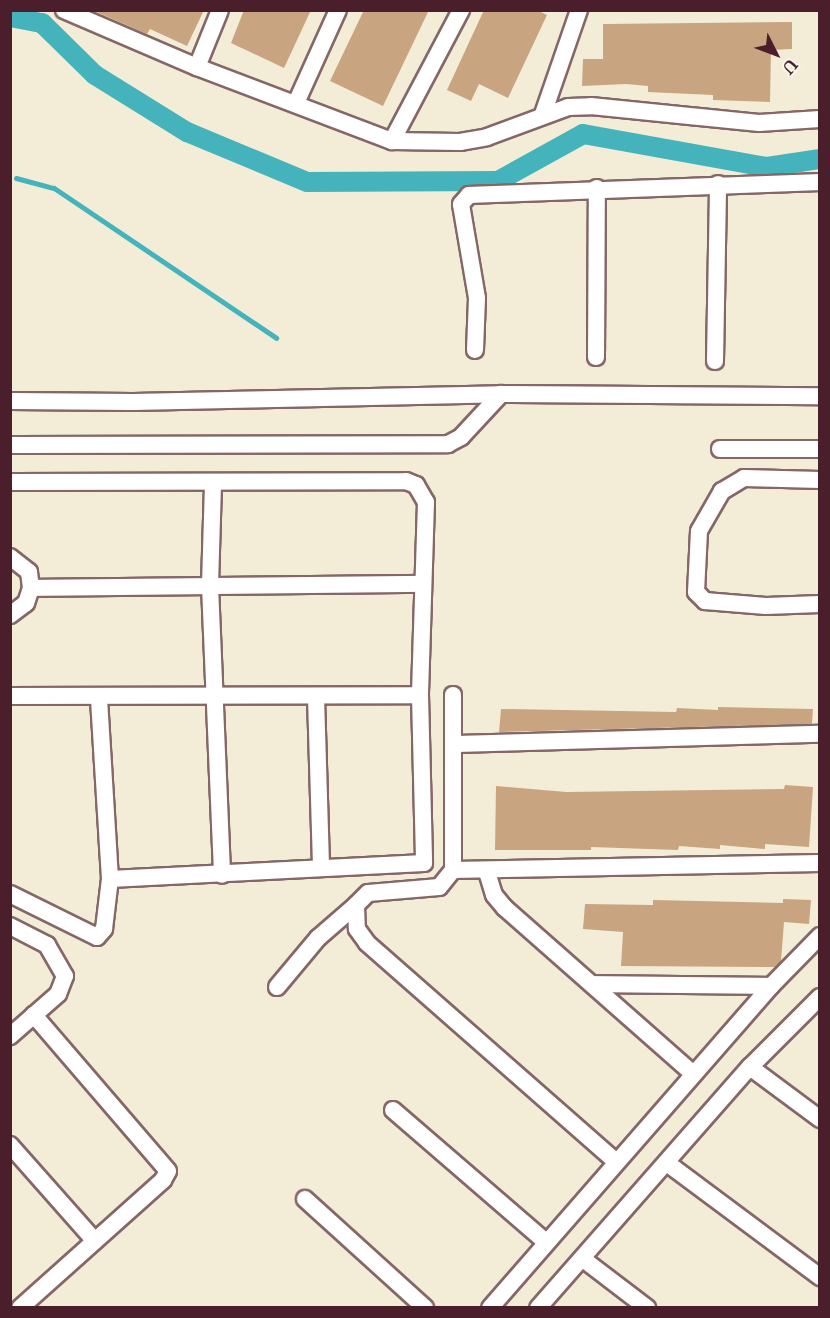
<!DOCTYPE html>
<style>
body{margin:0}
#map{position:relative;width:830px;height:1318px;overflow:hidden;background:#f3edd7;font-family:"IM FELL Double Pica",serif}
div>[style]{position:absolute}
.stream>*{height:5px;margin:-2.5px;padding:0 2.5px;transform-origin:2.5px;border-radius:2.5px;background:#44b3bc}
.canal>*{height:20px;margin:-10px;padding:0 10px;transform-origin:10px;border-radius:10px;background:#44b3bc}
.building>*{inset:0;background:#c9a480}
.roads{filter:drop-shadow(2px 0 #856767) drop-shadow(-2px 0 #856767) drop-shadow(0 2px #856767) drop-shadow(0 -2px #856767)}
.street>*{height:16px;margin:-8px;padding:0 8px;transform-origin:8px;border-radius:8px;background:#fff}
span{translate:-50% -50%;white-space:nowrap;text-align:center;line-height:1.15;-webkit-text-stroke:5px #fbf7ec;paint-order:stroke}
.frame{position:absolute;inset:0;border:12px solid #4a1f2b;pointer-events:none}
.north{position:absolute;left:746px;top:24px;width:60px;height:60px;-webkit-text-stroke:4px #fbf7ec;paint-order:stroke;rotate:132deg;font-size:16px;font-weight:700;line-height:24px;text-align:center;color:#4a1f2b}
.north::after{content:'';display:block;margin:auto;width:21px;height:27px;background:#4a1f2b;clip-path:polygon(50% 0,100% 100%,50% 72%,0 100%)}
</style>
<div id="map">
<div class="stream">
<div style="left:16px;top:178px;width:39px;rotate:15deg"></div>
<div style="left:54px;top:188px;width:268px;rotate:34deg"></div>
</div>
<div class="canal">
<div style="left:10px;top:17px;width:33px;rotate:11deg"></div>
<div style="left:42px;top:23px;width:74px;rotate:44.5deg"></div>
<div style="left:95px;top:75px;width:108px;rotate:31.8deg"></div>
<div style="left:187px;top:132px;width:130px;rotate:22.6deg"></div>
<div style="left:307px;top:182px;width:191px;rotate:-0.3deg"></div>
<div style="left:498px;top:181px;width:97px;rotate:-28.9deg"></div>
<div style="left:583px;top:134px;width:187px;rotate:10.2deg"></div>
<div style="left:767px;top:167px;width:54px;rotate:-8.6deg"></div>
</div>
<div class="building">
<div style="clip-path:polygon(92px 10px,204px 10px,187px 46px,150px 29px,147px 34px)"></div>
<div style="clip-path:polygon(244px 10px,311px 10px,284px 68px,231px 43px)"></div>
<div style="clip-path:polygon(364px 10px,429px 10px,383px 106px,330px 81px)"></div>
<div style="clip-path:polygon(484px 10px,537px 10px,547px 15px,508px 98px,479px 84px,471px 101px,447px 90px)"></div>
<div style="clip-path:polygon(792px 22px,792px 49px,771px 50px,770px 102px,713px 100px,713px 95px,648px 92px,648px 86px,626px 84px,582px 86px,583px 59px,603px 59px,603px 24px)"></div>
<div style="clip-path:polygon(718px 707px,813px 709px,812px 724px,499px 732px,501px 709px,676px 712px,677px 708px,718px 710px)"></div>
<div style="clip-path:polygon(785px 785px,813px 787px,809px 847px,765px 844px,765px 849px,720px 845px,720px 849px,679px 846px,678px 850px,591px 847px,591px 850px,495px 850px,496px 786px,566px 792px,784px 789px)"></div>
<div style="clip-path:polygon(783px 899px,811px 900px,809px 924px,784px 922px,781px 961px,775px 967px,621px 966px,623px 932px,583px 929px,585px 904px,653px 905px,653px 900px,783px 903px)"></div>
</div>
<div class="roads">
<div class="street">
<div style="left:64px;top:10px;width:145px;rotate:23.2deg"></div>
<div style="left:197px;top:67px;width:209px;rotate:20.8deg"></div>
<div style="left:392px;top:141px;width:68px;rotate:0.8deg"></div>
<div style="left:460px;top:142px;width:27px;rotate:-10deg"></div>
<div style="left:487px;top:137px;width:86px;rotate:-20.3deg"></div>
<div style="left:568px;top:107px;width:23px;rotate:-2deg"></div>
<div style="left:591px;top:106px;width:169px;rotate:5.8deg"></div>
<div style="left:759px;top:123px;width:61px;rotate:-3.8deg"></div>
<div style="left:197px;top:67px;width:61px;rotate:-68deg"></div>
<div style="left:296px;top:103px;width:102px;rotate:-65.7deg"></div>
<div style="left:543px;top:114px;width:110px;rotate:-70.9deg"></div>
<div style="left:392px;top:141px;width:148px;rotate:-62.2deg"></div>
<div style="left:475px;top:350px;width:52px;rotate:-87.8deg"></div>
<div style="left:477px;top:298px;width:95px;rotate:-99.7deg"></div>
<div style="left:461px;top:204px;width:12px;rotate:-48deg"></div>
<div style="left:469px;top:195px;width:351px;rotate:-2.1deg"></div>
<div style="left:596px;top:357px;width:169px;rotate:-89.7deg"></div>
<div style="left:715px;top:361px;width:177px;rotate:-89deg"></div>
<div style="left:10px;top:401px;width:123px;rotate:0.5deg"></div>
<div style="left:133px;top:402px;width:368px;rotate:-1.2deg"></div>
<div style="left:501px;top:394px;width:319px;rotate:0.4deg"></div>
<div style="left:10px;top:445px;width:438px;rotate:-0.1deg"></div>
<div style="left:448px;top:444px;width:15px;rotate:-28deg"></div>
<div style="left:461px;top:437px;width:59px;rotate:-47.1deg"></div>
<div style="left:720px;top:449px;width:100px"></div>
<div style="left:820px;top:480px;width:76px;rotate:-178.5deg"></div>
<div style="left:744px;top:478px;width:26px;rotate:149deg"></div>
<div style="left:722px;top:491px;width:46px;rotate:119.9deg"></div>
<div style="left:699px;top:531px;width:61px;rotate:92.8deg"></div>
<div style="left:696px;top:592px;width:13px;rotate:45deg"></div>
<div style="left:705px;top:601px;width:61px;rotate:4.7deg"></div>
<div style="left:766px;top:606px;width:54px;rotate:-2.1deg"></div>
<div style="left:10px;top:482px;width:396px;rotate:-0.1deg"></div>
<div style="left:406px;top:481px;width:11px;rotate:22deg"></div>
<div style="left:416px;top:485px;width:20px;rotate:60deg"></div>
<div style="left:426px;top:502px;width:193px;rotate:91.8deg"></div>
<div style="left:420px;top:695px;width:168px;rotate:88.6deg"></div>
<div style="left:424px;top:863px;width:314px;rotate:177.1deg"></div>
<div style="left:213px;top:484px;width:102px;rotate:91.7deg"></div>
<div style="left:210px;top:586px;width:289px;rotate:87.6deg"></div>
<div style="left:10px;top:557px;width:24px;rotate:38deg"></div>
<div style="left:29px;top:572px;width:16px;rotate:83deg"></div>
<div style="left:31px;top:588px;width:16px;rotate:108deg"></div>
<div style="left:26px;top:603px;width:20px;rotate:143deg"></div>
<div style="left:31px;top:588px;width:391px;rotate:-0.6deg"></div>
<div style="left:453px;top:695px;width:175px;rotate:90deg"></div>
<div style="left:453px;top:870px;width:22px;rotate:129deg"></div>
<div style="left:439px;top:887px;width:71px;rotate:175.2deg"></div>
<div style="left:368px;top:893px;width:17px;rotate:135deg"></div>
<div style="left:356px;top:905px;width:24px;rotate:88deg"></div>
<div style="left:357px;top:929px;width:17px;rotate:54deg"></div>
<div style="left:367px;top:943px;width:330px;rotate:41.3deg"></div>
<div style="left:10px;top:696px;width:410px;rotate:-0.1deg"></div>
<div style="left:316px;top:697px;width:171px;rotate:88.3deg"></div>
<div style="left:456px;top:744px;width:364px;rotate:-1.6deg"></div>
<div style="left:453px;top:870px;width:367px;rotate:-1.1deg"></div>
<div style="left:487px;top:872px;width:24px;rotate:73deg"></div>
<div style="left:494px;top:895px;width:17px;rotate:50deg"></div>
<div style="left:505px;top:908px;width:251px;rotate:41.4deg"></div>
<div style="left:10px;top:894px;width:97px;rotate:26.3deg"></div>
<div style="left:97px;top:937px;width:11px;rotate:-49deg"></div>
<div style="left:104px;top:929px;width:50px;rotate:-83.2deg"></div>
<div style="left:110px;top:879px;width:182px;rotate:-93.5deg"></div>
<div style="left:10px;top:926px;width:42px;rotate:27.2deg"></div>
<div style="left:47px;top:945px;width:36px;rotate:60deg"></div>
<div style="left:65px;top:976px;width:19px;rotate:111deg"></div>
<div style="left:58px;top:994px;width:64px;rotate:138.8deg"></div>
<div style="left:592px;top:984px;width:179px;rotate:0.6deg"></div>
<div style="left:277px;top:987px;width:64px;rotate:-50.1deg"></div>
<div style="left:318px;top:938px;width:50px;rotate:-41deg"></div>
<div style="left:750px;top:1067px;width:87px;rotate:36.6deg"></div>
<div style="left:393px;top:1110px;width:201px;rotate:40.8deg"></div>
<div style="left:10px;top:1145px;width:128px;rotate:48.5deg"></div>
<div style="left:667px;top:1163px;width:191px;rotate:36.7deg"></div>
<div style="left:305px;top:1199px;width:162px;rotate:42.2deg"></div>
<div style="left:583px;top:1259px;width:81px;rotate:37.4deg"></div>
<div style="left:20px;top:1308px;width:192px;rotate:-41.8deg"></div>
<div style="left:163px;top:1180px;width:10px;rotate:-61deg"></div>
<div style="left:168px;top:1171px;width:206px;rotate:-130.7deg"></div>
<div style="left:490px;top:1308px;width:427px;rotate:-48.9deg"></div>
<div style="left:771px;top:986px;width:70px;rotate:-45.6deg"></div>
<div style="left:538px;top:1308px;width:321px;rotate:-48.7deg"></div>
<div style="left:750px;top:1067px;width:99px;rotate:-45deg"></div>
</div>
</div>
<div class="frame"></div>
<div class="north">U</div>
</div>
